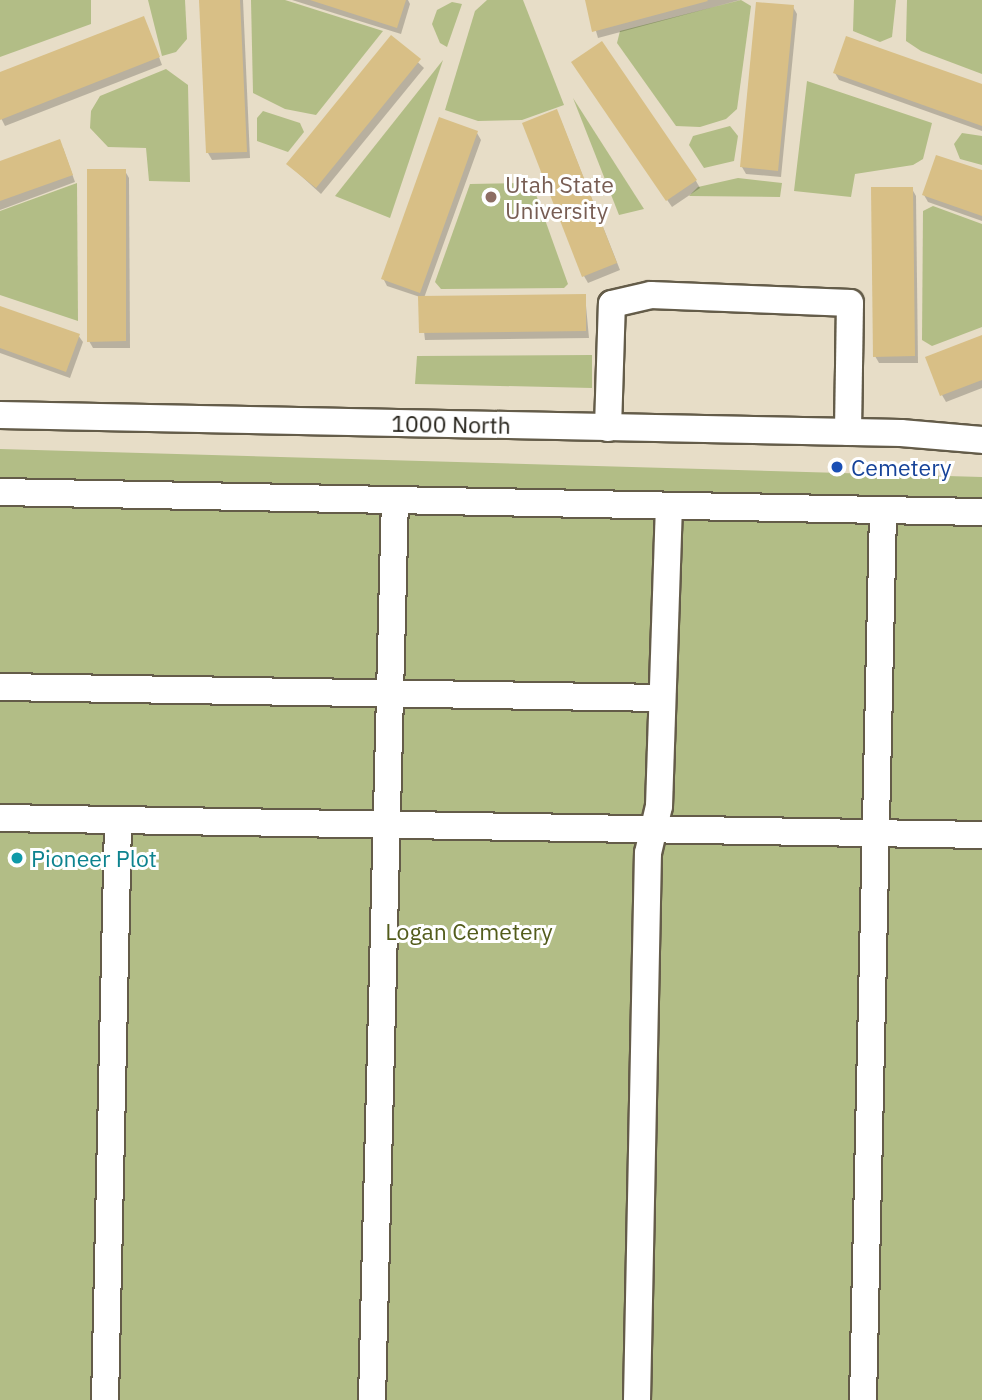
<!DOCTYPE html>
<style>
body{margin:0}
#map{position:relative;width:982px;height:1400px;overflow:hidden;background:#e7ddc7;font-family:"IBM Plex Sans",sans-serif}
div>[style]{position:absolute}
.green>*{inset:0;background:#b2bd86}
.shadow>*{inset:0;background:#0003}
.building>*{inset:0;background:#d8bf86}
.roads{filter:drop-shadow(2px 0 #645c49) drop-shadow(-2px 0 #645c49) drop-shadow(0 2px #645c49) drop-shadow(0 -2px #645c49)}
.minor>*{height:26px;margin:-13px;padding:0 13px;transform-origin:13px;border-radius:13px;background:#fff}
.dots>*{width:19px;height:19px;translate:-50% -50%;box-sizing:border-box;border:4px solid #fff;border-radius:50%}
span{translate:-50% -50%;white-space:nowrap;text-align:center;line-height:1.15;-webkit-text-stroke:6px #fff;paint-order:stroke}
.education-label{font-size:23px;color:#785e54}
.left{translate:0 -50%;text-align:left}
.street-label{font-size:23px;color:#232018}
.transit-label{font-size:23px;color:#164399}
.culture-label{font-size:23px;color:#0d838f}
.park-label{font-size:23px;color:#535c1c}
</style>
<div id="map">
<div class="green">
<div style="clip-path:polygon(0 0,91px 0,91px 24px,0 57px)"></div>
<div style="clip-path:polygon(148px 0,185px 0,187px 39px,176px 52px,162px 56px)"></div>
<div style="clip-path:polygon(251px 0,285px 0,383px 31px,316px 115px,285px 109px,253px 93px)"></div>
<div style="clip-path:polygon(487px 0,523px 0,564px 105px,522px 120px,478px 121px,445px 110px,475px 11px)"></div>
<div style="clip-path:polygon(741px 0,751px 6px,737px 109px,726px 119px,700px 127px,676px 126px,617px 43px,620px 31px)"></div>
<div style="clip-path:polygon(854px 0,896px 0,892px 37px,880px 42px,853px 31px)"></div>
<div style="clip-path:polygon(907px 0,982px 0,982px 74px,921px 51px,906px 41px)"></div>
<div style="clip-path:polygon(452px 2px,462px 4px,447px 47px,440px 43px,432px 24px,437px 10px)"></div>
<div style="clip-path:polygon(443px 60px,390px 218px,335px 196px)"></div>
<div style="clip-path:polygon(166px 69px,188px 85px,190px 182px,149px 181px,146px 148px,108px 147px,90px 128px,91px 111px,100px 96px)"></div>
<div style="clip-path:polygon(807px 81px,932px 123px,923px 159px,913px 165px,855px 174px,851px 197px,794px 191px)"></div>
<div style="clip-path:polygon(573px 98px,644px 209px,619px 215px)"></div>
<div style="clip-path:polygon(263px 111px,300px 123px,304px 132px,288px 152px,257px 141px,257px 118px)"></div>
<div style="clip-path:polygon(730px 126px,738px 136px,734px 161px,704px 168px,689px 145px,693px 136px)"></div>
<div style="clip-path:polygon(962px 133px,982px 136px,982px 165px,960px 159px,954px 144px)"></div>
<div style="clip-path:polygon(738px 178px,782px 183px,780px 197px,689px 196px,698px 187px)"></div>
<div style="clip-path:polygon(77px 183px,78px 321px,0 295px,0 211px)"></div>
<div style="clip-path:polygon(527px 183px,534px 189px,568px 284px,564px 288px,441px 289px,435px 282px,470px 184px)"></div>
<div style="clip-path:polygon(933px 206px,982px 224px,982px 327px,932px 346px,922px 340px,923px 211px)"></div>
<div style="clip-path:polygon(592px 355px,592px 388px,415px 384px,417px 356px)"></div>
<div style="clip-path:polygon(0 449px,982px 477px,982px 1400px,0 1400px)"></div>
</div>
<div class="shadow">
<div style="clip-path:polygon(201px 0,243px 0,250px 158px,212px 160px,208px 153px)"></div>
<div style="clip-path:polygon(292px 0,408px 0,410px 4px,401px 34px)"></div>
<div style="clip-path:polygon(587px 0,740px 0,598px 38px)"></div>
<div style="clip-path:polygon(793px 7px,797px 14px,781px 177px,746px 174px,742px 167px)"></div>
<div style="clip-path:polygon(147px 25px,162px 65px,5px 126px,0 116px,0 74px)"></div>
<div style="clip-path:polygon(391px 37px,424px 68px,321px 194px,288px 164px)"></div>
<div style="clip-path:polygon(578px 70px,696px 181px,700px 188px,672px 207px)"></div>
<div style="clip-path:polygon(835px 73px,982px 86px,982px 131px,839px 80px)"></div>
<div style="clip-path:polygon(560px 118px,620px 270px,588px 283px,584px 276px)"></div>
<div style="clip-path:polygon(477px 133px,481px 140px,424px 298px,585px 295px,589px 338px,425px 340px,420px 297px,387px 286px,383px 278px)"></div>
<div style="clip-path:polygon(63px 148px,75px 182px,0 210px,0 163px)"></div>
<div style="clip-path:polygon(125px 171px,129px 178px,130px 348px,93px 348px,89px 341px)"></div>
<div style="clip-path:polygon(982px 172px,982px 221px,928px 202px,924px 195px)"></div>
<div style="clip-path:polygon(912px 189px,916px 196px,918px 363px,879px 363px,875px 356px)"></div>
<div style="clip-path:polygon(0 308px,78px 335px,83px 342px,70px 378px,0 353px)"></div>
<div style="clip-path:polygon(982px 337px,982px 388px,946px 402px,942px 395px)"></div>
</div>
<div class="building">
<div style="clip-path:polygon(199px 0,240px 0,247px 152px,206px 153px)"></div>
<div style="clip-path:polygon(310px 0,406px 0,397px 28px)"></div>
<div style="clip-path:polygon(585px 0,707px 0,708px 1px,592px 32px)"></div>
<div style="clip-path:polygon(756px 2px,794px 5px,778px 171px,740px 167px)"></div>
<div style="clip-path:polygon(144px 16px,160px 57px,0 120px,0 72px)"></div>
<div style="clip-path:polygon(391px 35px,421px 59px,316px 188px,286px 164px)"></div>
<div style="clip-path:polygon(846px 36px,982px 84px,982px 126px,833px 73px)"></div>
<div style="clip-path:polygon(602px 41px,697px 180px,666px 201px,571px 62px)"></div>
<div style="clip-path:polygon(557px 109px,617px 263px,582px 277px,522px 123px)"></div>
<div style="clip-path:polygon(439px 117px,478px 131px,420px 293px,381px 279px)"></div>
<div style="clip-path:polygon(60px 139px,73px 175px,0 201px,0 161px)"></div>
<div style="clip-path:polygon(936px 155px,982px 170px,982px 216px,922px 195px)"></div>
<div style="clip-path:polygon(87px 169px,126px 169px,126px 341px,87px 342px)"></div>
<div style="clip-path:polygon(871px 187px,913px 187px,915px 356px,873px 357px)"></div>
<div style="clip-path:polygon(586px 294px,586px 331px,419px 333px,418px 296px)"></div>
<div style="clip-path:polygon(0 306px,80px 334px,66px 372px,0 348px)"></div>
<div style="clip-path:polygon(982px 335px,982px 380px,940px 396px,925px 357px)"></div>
</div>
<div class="roads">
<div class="minor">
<div style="left:0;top:415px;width:901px;rotate:1.14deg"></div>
<div style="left:901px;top:433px;width:81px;rotate:4.9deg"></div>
<div style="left:608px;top:428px;width:124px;rotate:-88.2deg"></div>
<div style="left:612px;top:304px;width:40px;rotate:-13deg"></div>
<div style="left:651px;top:295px;width:199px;rotate:2.3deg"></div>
<div style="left:850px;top:303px;width:129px;rotate:90.9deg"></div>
<div style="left:0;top:492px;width:982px;rotate:1.17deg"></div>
<div style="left:0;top:687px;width:662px;rotate:0.95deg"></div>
<div style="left:0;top:818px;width:982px;rotate:0.99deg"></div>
<div style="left:105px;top:1400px;width:579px;rotate:-88.71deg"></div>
<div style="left:372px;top:1400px;width:900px;rotate:-88.54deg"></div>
<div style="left:637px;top:1400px;width:547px;rotate:-88.85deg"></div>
<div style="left:648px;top:853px;width:48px;rotate:-76.8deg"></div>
<div style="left:659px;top:806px;width:299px;rotate:-88.1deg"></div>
<div style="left:863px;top:1400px;width:889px;rotate:-88.71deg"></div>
</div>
</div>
<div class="dots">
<div style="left:491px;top:197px;background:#8d6e63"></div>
<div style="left:837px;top:467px;background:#1a4fb4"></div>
<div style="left:17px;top:858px;background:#0f9aa8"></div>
</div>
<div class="education-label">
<span class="left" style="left:505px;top:197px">Utah State<br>University</span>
</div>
<div class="street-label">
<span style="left:451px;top:424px;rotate:1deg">1000 North</span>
</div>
<div class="transit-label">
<span class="left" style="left:851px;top:467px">Cemetery</span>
</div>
<div class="culture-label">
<span class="left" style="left:31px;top:858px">Pioneer Plot</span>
</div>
<div class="park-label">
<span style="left:469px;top:931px">Logan Cemetery</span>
</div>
</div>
